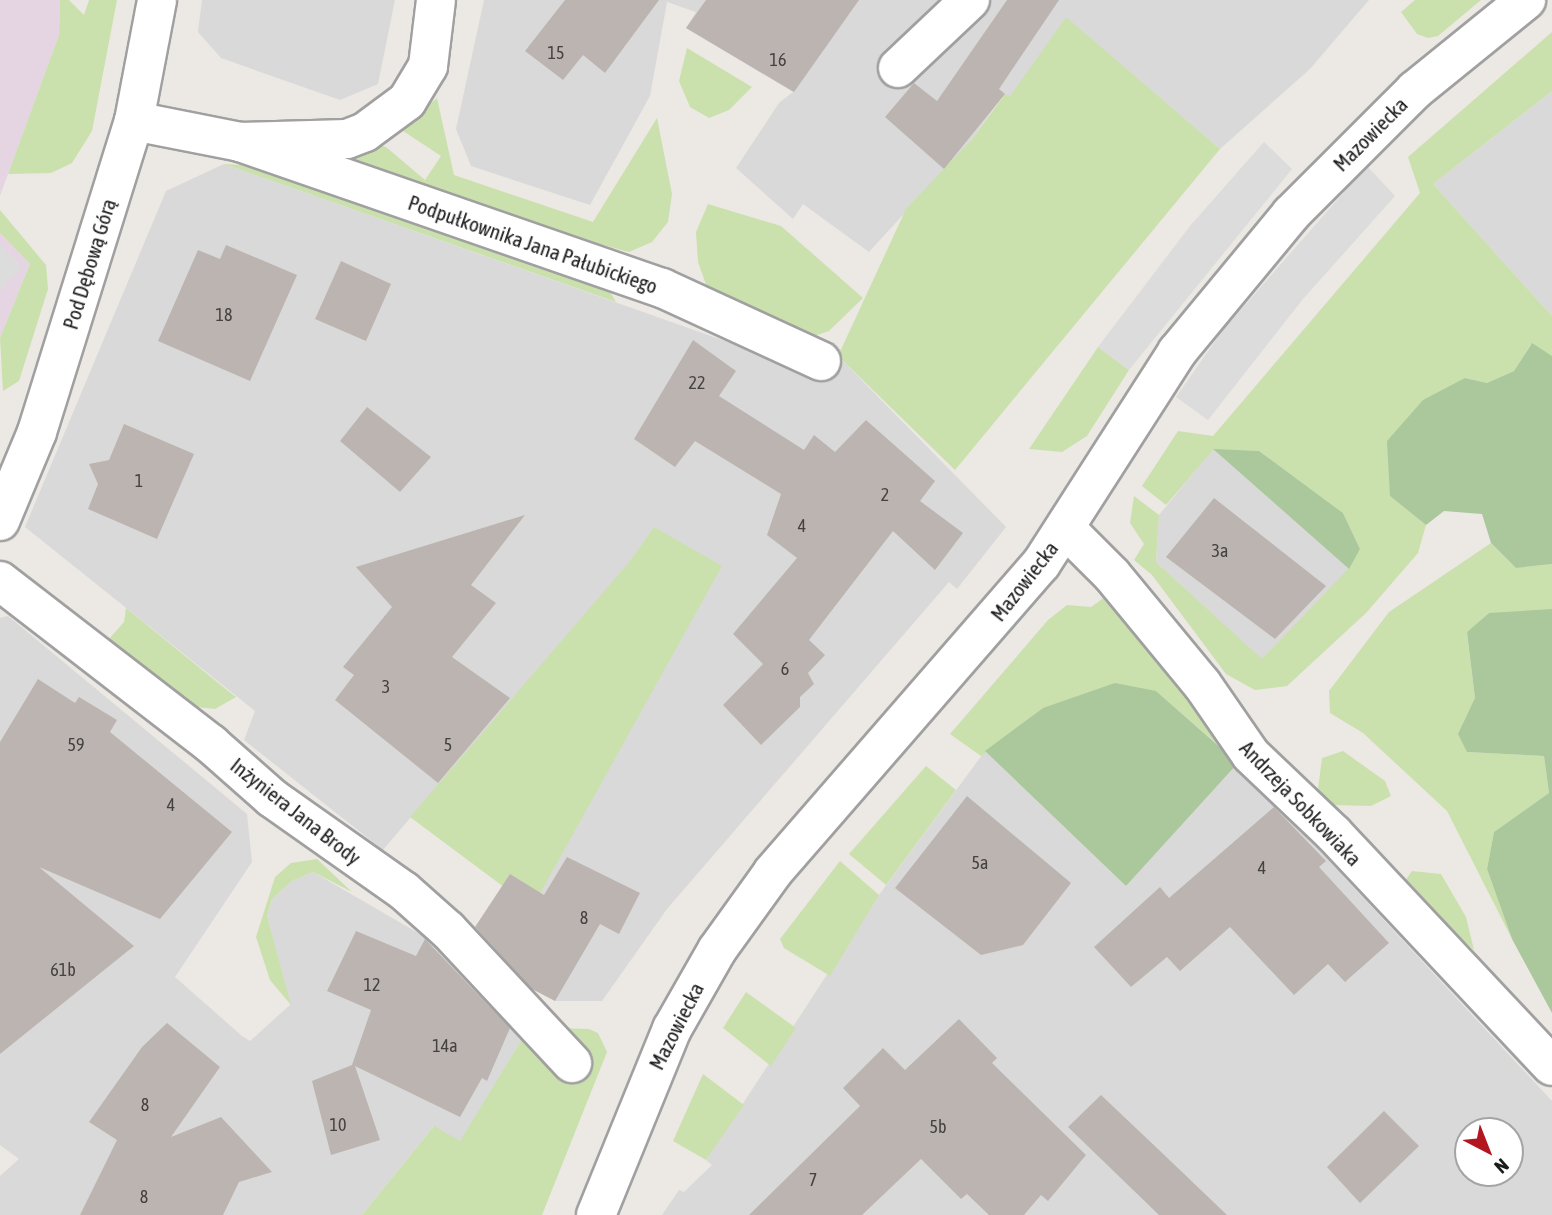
<!DOCTYPE html>
<meta charset="utf-8">
<style>
body{margin:0}
#map{position:relative;width:1552px;height:1215px;overflow:hidden;background:#ece8e3;font-family:"Asap Condensed",sans-serif}
div>[style]{position:absolute}
.residential>*{inset:0;background:#dad9d9}
.industrial>*{inset:0;background:#e5d5e2}
.grass>*{inset:0;background:#cae1ad}
.forest>*{inset:0;background:#abc79c}
.parking>*{inset:0;background:#dcdcdc}
.building>*{inset:0;background:#bcb4b0}
.roads{filter:drop-shadow(2px 0 #a0a0a0) drop-shadow(-2px 0 #a0a0a0) drop-shadow(0 2px #a0a0a0) drop-shadow(0 -2px #a0a0a0)}
.minor>*{height:38px;margin:-19px;padding:0 19px;transform-origin:19px;border-radius:19px;background:#fff}
span{translate:-50% -50%;white-space:nowrap;text-align:center;line-height:1.15;-webkit-text-stroke:5px #fff;paint-order:stroke}
.number-label{font-size:18px;color:#444241}
.number-label span{-webkit-text-stroke-width:0}
.street-label{font-size:21px;color:#1c1c1c}
.north{position:absolute;left:1454px;top:1117px;width:70px;height:70px;box-sizing:border-box;background:#fff;border:2px solid #a4a4a4;border-radius:50%;rotate:138deg;font-size:19px;font-weight:700;line-height:28px;text-align:center;color:#1c1c1c}
.north::after{content:'';display:block;margin:auto;width:24px;height:32px;background:#b2161e;clip-path:polygon(50% 0,100% 100%,50% 72%,0 100%)}
</style>
<div id="map">
<div class="residential">
<div style="clip-path:polygon(202px 0,395px 0,378px 84px,340px 100px,221px 58px,198px 32px)"></div>
<div style="clip-path:polygon(484px 0,942px 0,939px 46px,992px 0,1369px 0,1310px 69px,1220px 149px,1066px 18px,1010px 97px,1004px 94px,973px 138px,869px 252px,803px 204px,793px 219px,736px 168px,779px 103px,793px 92px,686px 28px,696px 12px,667px 2px,650px 96px,590px 205px,471px 166px,456px 129px)"></div>
<div style="clip-path:polygon(1552px 91px,1552px 316px,1433px 184px)"></div>
<div style="clip-path:polygon(224px 164px,827px 377px,838px 356px,1006px 527px,957px 589px,949px 582px,667px 909px,602px 1001px,555px 1001px,524px 984px,501px 962px,532px 909px,522px 900px,411px 817px,383px 850px,244px 740px,255px 711px,25px 527px,166px 191px)"></div>
<div style="clip-path:polygon(1213px 449px,1349px 569px,1262px 660px,1156px 562px,1159px 515px)"></div>
<div style="clip-path:polygon(8px 616px,247px 814px,252px 862px,175px 977px,242px 1036px,250px 1041px,290px 1005px,267px 916px,272px 899px,292px 881px,313px 872px,444px 948px,481px 982px,522px 1039px,460px 1142px,433px 1127px,362px 1215px,0 1215px,0 1176px,19px 1159px,0 1145px,0 618px)"></div>
<div style="clip-path:polygon(evenodd,985px 751px,1126px 886px,1238px 763px,1552px 1101px,1552px 1215px,662px 1215px,679px 1190px,684px 1192px,712px 1165px,706px 1160px,879px 895px,985px 751px,1468px 1131px,1510px 1131px,1510px 1173px,1468px 1173px,1468px 1131px)"></div>
</div>
<div class="industrial">
<div style="clip-path:polygon(0 0,60px 0,59px 35px,0 196px)"></div>
<div style="clip-path:polygon(0 233px,30px 264px,0 338px)"></div>
</div>
<div class="grass">
<div style="clip-path:polygon(60px 0,69px 0,84px 15px,89px 0,117px 0,92px 131px,72px 163px,51px 173px,8px 174px,59px 35px)"></div>
<div style="clip-path:polygon(1415px 0,1481px 0,1438px 36px,1428px 38px,1417px 34px,1401px 12px)"></div>
<div style="clip-path:polygon(1066px 17px,1220px 149px,955px 470px,838px 356px,906px 209px,973px 138px,1005px 94px,1010px 96px)"></div>
<div style="clip-path:polygon(1552px 32px,1552px 91px,1433px 184px,1552px 316px,1552px 356px,1531px 344px,1514px 371px,1487px 383px,1465px 378px,1390px 496px,1426px 525px,1418px 553px,1366px 613px,1287px 686px,1255px 690px,1226px 674px,1152px 575px,1134px 560px,1144px 544px,1130px 523px,1134px 496px,1159px 515px,1156px 562px,1262px 659px,1348px 569px,1360px 549px,1343px 513px,1259px 451px,1213px 450px,1166px 505px,1142px 486px,1178px 431px,1213px 436px,1420px 193px,1408px 157px)"></div>
<div style="clip-path:polygon(687px 48px,752px 87px,729px 110px,709px 118px,690px 107px,679px 81px)"></div>
<div style="clip-path:polygon(437px 98px,454px 175px,593px 222px,657px 118px,672px 194px,668px 222px,652px 242px,629px 252px,346px 174px,337px 150px,369px 142px,386px 147px,425px 180px,441px 156px,400px 129px)"></div>
<div style="clip-path:polygon(224px 164px,275px 167px,607px 287px,616px 302px)"></div>
<div style="clip-path:polygon(708px 204px,781px 226px,863px 298px,829px 331px,808px 338px,708px 290px,698px 262px,696px 232px)"></div>
<div style="clip-path:polygon(0 210px,46px 265px,48px 289px,19px 381px,3px 391px,0 338px,30px 264px,0 233px)"></div>
<div style="clip-path:polygon(1098px 347px,1129px 370px,1087px 436px,1062px 452px,1029px 449px)"></div>
<div style="clip-path:polygon(654px 527px,722px 566px,532px 908px,410px 817px,630px 561px)"></div>
<div style="clip-path:polygon(1491px 543px,1516px 568px,1552px 564px,1552px 609px,1548px 613px,1489px 613px,1467px 632px,1475px 698px,1467px 752px,1544px 756px,1549px 793px,1494px 832px,1487px 869px,1512px 939px,1447px 811px,1363px 733px,1330px 713px,1329px 691px,1389px 612px)"></div>
<div style="clip-path:polygon(1105px 597px,1155px 642px,1225px 751px,1156px 691px,1043px 708px,981px 756px,950px 734px,1048px 620px,1067px 605px,1091px 607px)"></div>
<div style="clip-path:polygon(126px 608px,227px 690px,236px 697px,215px 709px,197px 707px,109px 639px,124px 622px)"></div>
<div style="clip-path:polygon(1343px 751px,1385px 781px,1391px 796px,1371px 806px,1334px 805px,1318px 789px,1322px 758px)"></div>
<div style="clip-path:polygon(926px 766px,956px 790px,886px 885px,849px 854px)"></div>
<div style="clip-path:polygon(317px 859px,352px 892px,313px 872px,292px 881px,272px 899px,267px 916px,291px 1005px,270px 980px,256px 937px,275px 877px,291px 863px)"></div>
<div style="clip-path:polygon(840px 861px,879px 895px,830px 976px,784px 948px,780px 939px)"></div>
<div style="clip-path:polygon(1412px 871px,1441px 874px,1466px 917px,1474px 950px,1402px 885px)"></div>
<div style="clip-path:polygon(746px 992px,796px 1028px,771px 1066px,723px 1028px)"></div>
<div style="clip-path:polygon(554px 1028px,589px 1029px,598px 1033px,607px 1052px,542px 1215px,362px 1215px,434px 1126px,460px 1141px,522px 1039px,565px 1075px)"></div>
<div style="clip-path:polygon(703px 1074px,744px 1105px,706px 1160px,673px 1141px)"></div>
</div>
<div class="forest">
<div style="clip-path:polygon(1532px 343px,1552px 356px,1552px 564px,1516px 568px,1491px 543px,1482px 514px,1444px 511px,1426px 525px,1390px 496px,1387px 441px,1423px 400px,1465px 378px,1487px 383px,1514px 371px)"></div>
<div style="clip-path:polygon(1213px 449px,1259px 451px,1343px 513px,1360px 549px,1349px 569px)"></div>
<div style="clip-path:polygon(1552px 609px,1552px 1013px,1512px 939px,1487px 869px,1494px 832px,1549px 793px,1544px 756px,1467px 752px,1458px 734px,1475px 698px,1467px 632px,1489px 613px)"></div>
<div style="clip-path:polygon(1115px 683px,1156px 691px,1238px 763px,1126px 886px,985px 751px,1043px 708px)"></div>
</div>
<div class="parking">
<div style="clip-path:polygon(1264px 142px,1292px 169px,1129px 370px,1098px 347px,1190px 226px)"></div>
<div style="clip-path:polygon(1367px 166px,1395px 196px,1303px 299px,1208px 420px,1176px 397px,1223px 330px)"></div>
<div style="clip-path:polygon(0 244px,22px 267px,0 290px)"></div>
</div>
<div class="building">
<div style="clip-path:polygon(565px 0,659px 0,605px 73px,583px 55px,563px 80px,525px 51px)"></div>
<div style="clip-path:polygon(706px 0,859px 0,794px 92px,686px 28px)"></div>
<div style="clip-path:polygon(1007px 0,1059px 0,999px 89px,1005px 94px,944px 169px,885px 117px,914px 83px,937px 101px)"></div>
<div style="clip-path:polygon(226px 245px,297px 275px,250px 381px,158px 341px,198px 250px,220px 259px)"></div>
<div style="clip-path:polygon(341px 261px,391px 284px,366px 341px,315px 319px)"></div>
<div style="clip-path:polygon(693px 340px,736px 371px,719px 396px,804px 450px,814px 435px,835px 452px,866px 420px,935px 481px,920px 501px,963px 533px,935px 570px,893px 531px,809px 640px,825px 655px,808px 673px,814px 684px,800px 697px,800px 707px,761px 745px,723px 705px,763px 664px,733px 634px,797px 558px,767px 535px,781px 494px,695px 441px,675px 467px,634px 439px)"></div>
<div style="clip-path:polygon(367px 407px,431px 457px,400px 492px,340px 441px)"></div>
<div style="clip-path:polygon(124px 424px,194px 454px,157px 539px,88px 509px,98px 484px,89px 464px,109px 460px)"></div>
<div style="clip-path:polygon(1214px 498px,1326px 586px,1275px 639px,1166px 557px)"></div>
<div style="clip-path:polygon(525px 515px,471px 585px,496px 603px,452px 657px,510px 698px,438px 783px,335px 700px,354px 675px,343px 667px,392px 607px,356px 567px)"></div>
<div style="clip-path:polygon(38px 679px,75px 703px,79px 697px,117px 720px,110px 732px,232px 832px,160px 919px,39px 867px,134px 946px,0 1054px,0 742px)"></div>
<div style="clip-path:polygon(967px 796px,1071px 883px,1023px 945px,981px 955px,895px 888px)"></div>
<div style="clip-path:polygon(1274px 807px,1326px 861px,1319px 867px,1389px 943px,1345px 982px,1328px 964px,1294px 995px,1230px 927px,1180px 971px,1167px 957px,1131px 987px,1094px 947px,1160px 887px,1169px 898px)"></div>
<div style="clip-path:polygon(567px 857px,640px 893px,619px 934px,600px 924px,555px 1001px,532px 989px,475px 927px,510px 874px,544px 895px)"></div>
<div style="clip-path:polygon(356px 931px,416px 956px,425px 939px,510px 1028px,487px 1081px,482px 1078px,460px 1117px,355px 1066px,380px 1140px,331px 1155px,312px 1081px,352px 1065px,371px 1010px,327px 991px)"></div>
<div style="clip-path:polygon(959px 1019px,997px 1058px,992px 1063px,1086px 1155px,1048px 1201px,1041px 1195px,1024px 1215px,989px 1215px,967px 1194px,961px 1199px,921px 1159px,862px 1215px,749px 1215px,860px 1106px,843px 1088px,883px 1048px,905px 1070px)"></div>
<div style="clip-path:polygon(167px 1023px,220px 1067px,171px 1137px,221px 1117px,272px 1172px,239px 1182px,223px 1215px,80px 1215px,117px 1140px,89px 1122px,142px 1047px)"></div>
<div style="clip-path:polygon(1101px 1095px,1159px 1150px,1227px 1215px,1159px 1215px,1068px 1127px)"></div>
<div style="clip-path:polygon(1384px 1111px,1419px 1146px,1360px 1203px,1327px 1167px)"></div>
</div>
<div class="roads">
<div class="minor">
<div style="left:898px;top:68px;width:99px;rotate:-43.4deg"></div>
<div style="left:134px;top:121px;width:108px;rotate:11.2deg"></div>
<div style="left:240px;top:142px;width:107px;rotate:-1.6deg"></div>
<div style="left:347px;top:139px;width:19px;rotate:-21deg"></div>
<div style="left:365px;top:132px;width:52px;rotate:-36.4deg"></div>
<div style="left:407px;top:101px;width:41px;rotate:-59deg"></div>
<div style="left:428px;top:66px;width:66px;rotate:-83.1deg"></div>
<div style="left:240px;top:142px;width:447px;rotate:19.1deg"></div>
<div style="left:662px;top:288px;width:175px;rotate:24.7deg"></div>
<div style="left:0;top:521px;width:96px;rotate:-67.4deg"></div>
<div style="left:37px;top:432px;width:326px;rotate:-72.7deg"></div>
<div style="left:134px;top:121px;width:123px;rotate:-79.2deg"></div>
<div style="left:1065px;top:528px;width:66px;rotate:45deg"></div>
<div style="left:1112px;top:575px;width:141px;rotate:50.5deg"></div>
<div style="left:1202px;top:684px;width:86px;rotate:55.4deg"></div>
<div style="left:1251px;top:755px;width:115px;rotate:43.6deg"></div>
<div style="left:1334px;top:834px;width:318px;rotate:46.8deg"></div>
<div style="left:0;top:581px;width:267px;rotate:37.7deg"></div>
<div style="left:211px;top:744px;width:81px;rotate:41.5deg"></div>
<div style="left:272px;top:798px;width:161px;rotate:35.2deg"></div>
<div style="left:404px;top:891px;width:59px;rotate:41.6deg"></div>
<div style="left:448px;top:930px;width:182px;rotate:47deg"></div>
<div style="left:596px;top:1215px;width:201px;rotate:-67.8deg"></div>
<div style="left:672px;top:1029px;width:91px;rotate:-60.3deg"></div>
<div style="left:717px;top:950px;width:96px;rotate:-54.3deg"></div>
<div style="left:773px;top:872px;width:408px;rotate:-49deg"></div>
<div style="left:1041px;top:564px;width:252px;rotate:-57.3deg"></div>
<div style="left:1177px;top:352px;width:179px;rotate:-50.4deg"></div>
<div style="left:1291px;top:214px;width:175px;rotate:-45deg"></div>
<div style="left:1415px;top:90px;width:143px;rotate:-39deg"></div>
</div>
</div>
<div class="number-label">
<span style="left:556px;top:53px">15</span>
<span style="left:778px;top:60px">16</span>
<span style="left:224px;top:315px">18</span>
<span style="left:697px;top:383px">22</span>
<span style="left:139px;top:481px">1</span>
<span style="left:885px;top:495px">2</span>
<span style="left:802px;top:526px">4</span>
<span style="left:1220px;top:551px">3a</span>
<span style="left:785px;top:669px">6</span>
<span style="left:386px;top:687px">3</span>
<span style="left:76px;top:745px">59</span>
<span style="left:448px;top:745px">5</span>
<span style="left:171px;top:805px">4</span>
<span style="left:980px;top:863px">5a</span>
<span style="left:1262px;top:868px">4</span>
<span style="left:584px;top:918px">8</span>
<span style="left:63px;top:970px">61b</span>
<span style="left:372px;top:985px">12</span>
<span style="left:445px;top:1046px">14a</span>
<span style="left:145px;top:1105px">8</span>
<span style="left:338px;top:1125px">10</span>
<span style="left:938px;top:1127px">5b</span>
<span style="left:813px;top:1180px">7</span>
<span style="left:144px;top:1197px">8</span>
</div>
<div class="street-label">
<span style="left:1370px;top:134px;rotate:-45deg">Mazowiecka</span>
<span style="left:533px;top:244px;rotate:19deg">Podpułkownika Jana Pałubickiego</span>
<span style="left:89px;top:264px;rotate:-73deg">Pod Dębową Górą</span>
<span style="left:1024px;top:581px;rotate:-52deg">Mazowiecka</span>
<span style="left:1301px;top:803px;rotate:46deg">Andrzeja Sobkowiaka</span>
<span style="left:296px;top:811px;rotate:38deg">Inżyniera Jana Brody</span>
<span style="left:676px;top:1026px;rotate:-63deg">Mazowiecka</span>
</div>
<div class="north">N</div>
</div>
